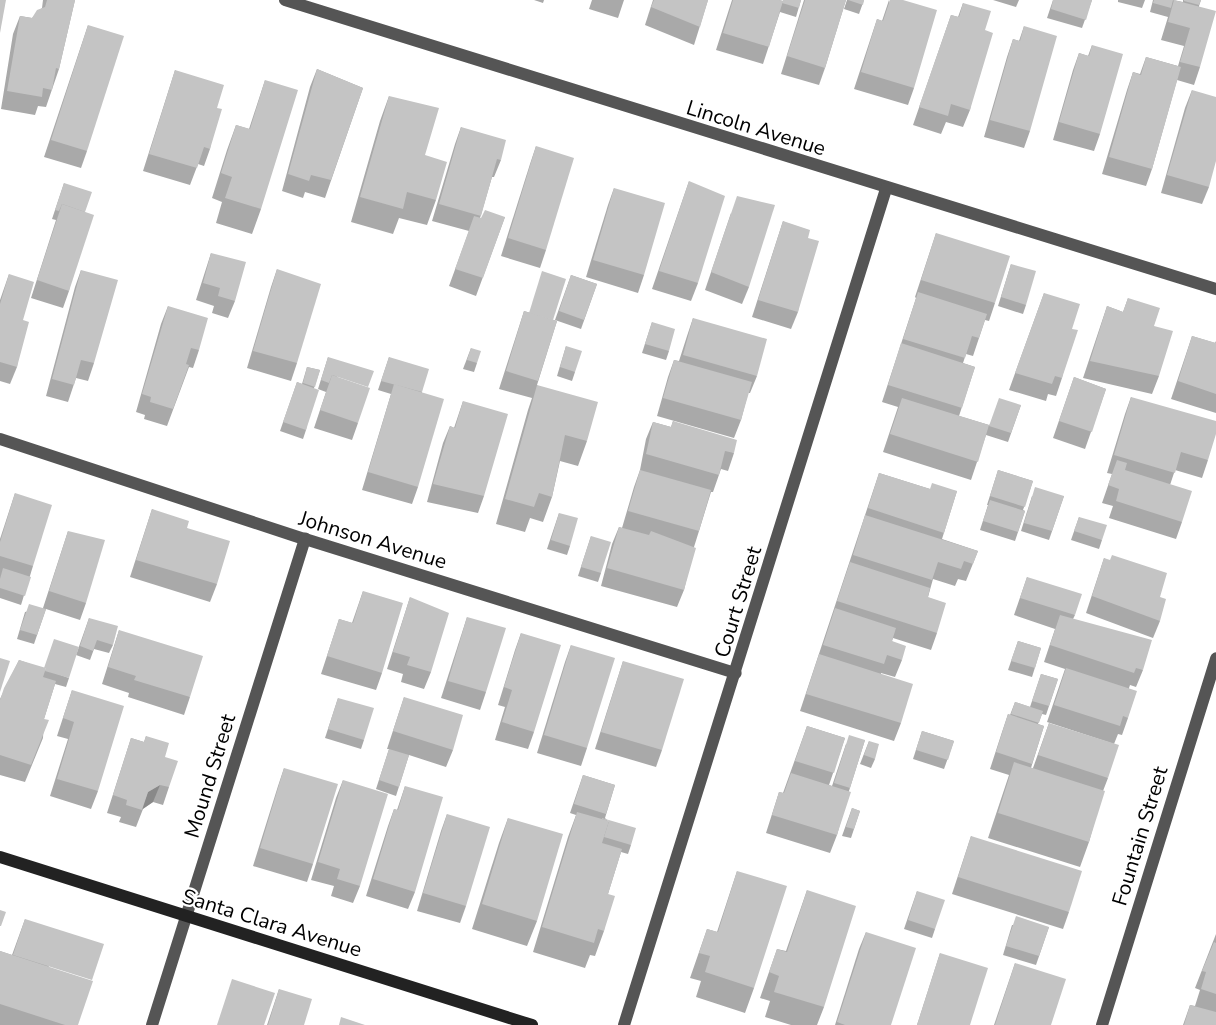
<!DOCTYPE html>
<style>
body{margin:0}
#map{position:relative;width:1216px;height:1025px;overflow:hidden;background:#fff;font-family:"Nunito Sans",sans-serif}
div>[style]{position:absolute}
.street>*{height:12px;margin:-6px;padding:0 6px;transform-origin:6px;border-radius:6px;background:#555}
.secondary>*{height:12px;margin:-6px;padding:0 6px;transform-origin:6px;border-radius:6px;background:#222}
.wall>*{inset:0;background:#a9a9a9}
.shaded-wall>*{inset:0;background:#898989}
.building>*{inset:0;background:#c4c4c4}
span{translate:-50% -50%;white-space:nowrap;text-align:center;line-height:1.15;-webkit-text-stroke:4.5px #fff;paint-order:stroke}
.street-label{font-size:21px;color:#000}
</style>
<div id="map">
<div class="street">
<div style="left:285px;top:0;width:975px;rotate:17.25deg"></div>
<div style="left:0;top:439px;width:321px;rotate:18.2deg"></div>
<div style="left:305px;top:539px;width:451px;rotate:17.3deg"></div>
<div style="left:152px;top:1025px;width:510px;rotate:-72.53deg"></div>
<div style="left:624px;top:1025px;width:876px;rotate:-72.6deg"></div>
<div style="left:1102px;top:1025px;width:384px;rotate:-72.7deg"></div>
</div>
<div class="secondary">
<div style="left:0;top:857px;width:558px;rotate:17.53deg"></div>
</div>
<div class="wall">
<div style="clip-path:polygon(43px 0,75px 0,59px 69px,46px 107px,38px 106px,35px 115px,1px 109px,13px 34px,20px 16px,32px 18px,42px 8px)"></div>
<div style="clip-path:polygon(534px 0,544px 0,543px 3px)"></div>
<div style="clip-path:polygon(592px 0,624px 0,618px 18px,589px 9px)"></div>
<div style="clip-path:polygon(653px 0,708px 0,694px 45px,645px 25px)"></div>
<div style="clip-path:polygon(732px 0,779px 0,783px 1px,783px 0,801px 0,796px 17px,780px 12px,763px 64px,716px 50px)"></div>
<div style="clip-path:polygon(804px 0,846px 0,825px 68px,819px 85px,781px 74px)"></div>
<div style="clip-path:polygon(847px 0,864px 0,859px 14px,844px 9px)"></div>
<div style="clip-path:polygon(889px 0,914px 88px,908px 105px,854px 89px,877px 19px,882px 21px)"></div>
<div style="clip-path:polygon(993px 0,1019px 0,1016px 7px)"></div>
<div style="clip-path:polygon(1053px 0,1092px 0,1082px 28px,1047px 18px)"></div>
<div style="clip-path:polygon(1118px 0,1145px 0,1142px 8px,1118px 2px)"></div>
<div style="clip-path:polygon(1153px 0,1173px 0,1183px 2px,1183px 0,1201px 0,1199px 6px,1200px 67px,1194px 85px,1177px 80px,1152px 169px,1146px 186px,1102px 174px,1127px 90px,1133px 72px,1140px 74px,1146px 57px,1178px 66px,1184px 46px,1161px 40px,1168px 17px,1150px 12px)"></div>
<div style="clip-path:polygon(963px 3px,985px 30px,970px 110px,963px 127px,946px 122px,941px 134px,913px 125px,951px 15px,958px 17px)"></div>
<div style="clip-path:polygon(88px 25px,87px 151px,81px 168px,44px 157px)"></div>
<div style="clip-path:polygon(1024px 26px,1030px 131px,1024px 148px,984px 137px,1007px 57px,1013px 39px,1019px 41px)"></div>
<div style="clip-path:polygon(1092px 45px,1100px 134px,1094px 151px,1053px 140px,1073px 70px,1079px 53px,1088px 56px)"></div>
<div style="clip-path:polygon(317px 69px,363px 88px,325px 198px,305px 192px,303px 198px,282px 191px,310px 87px)"></div>
<div style="clip-path:polygon(175px 70px,217px 108px,210px 149px,204px 166px,198px 164px,190px 185px,143px 171px)"></div>
<div style="clip-path:polygon(265px 80px,261px 209px,252px 234px,216px 223px,222px 202px,212px 198px,227px 150px,236px 125px,249px 129px)"></div>
<div style="clip-path:polygon(1192px 90px,1209px 187px,1202px 204px,1161px 193px,1185px 108px)"></div>
<div style="clip-path:polygon(389px 96px,425px 155px,436px 200px,427px 225px,399px 218px,393px 234px,351px 222px,380px 121px)"></div>
<div style="clip-path:polygon(461px 127px,501px 160px,494px 177px,492px 177px,480px 218px,505px 217px,476px 296px,449px 286px,469px 231px,432px 221px,455px 144px)"></div>
<div style="clip-path:polygon(536px 146px,546px 250px,540px 268px,501px 256px,530px 164px)"></div>
<div style="clip-path:polygon(689px 181px,698px 283px,691px 301px,652px 289px)"></div>
<div style="clip-path:polygon(64px 183px,85px 212px,69px 291px,63px 308px,31px 298px,56px 220px,52px 219px)"></div>
<div style="clip-path:polygon(614px 188px,644px 275px,638px 293px,586px 277px,608px 205px)"></div>
<div style="clip-path:polygon(731px 213px,749px 287px,742px 304px,705px 290px)"></div>
<div style="clip-path:polygon(783px 221px,808px 238px,798px 312px,791px 329px,752px 317px)"></div>
<div style="clip-path:polygon(936px 233px,995px 303px,989px 321px,985px 320px,973px 356px,966px 354px,963px 363px,975px 367px,959px 416px,989px 425px,1021px 405px,1008px 442px,986px 435px,971px 480px,883px 452px,898px 407px,882px 402px,916px 298px,915px 297px)"></div>
<div style="clip-path:polygon(211px 253px,235px 301px,228px 318px,212px 313px,214px 306px,196px 300px)"></div>
<div style="clip-path:polygon(1011px 264px,1026px 305px,1023px 314px,998px 306px)"></div>
<div style="clip-path:polygon(277px 269px,297px 363px,291px 381px,247px 368px,271px 287px)"></div>
<div style="clip-path:polygon(81px 270px,94px 363px,88px 381px,76px 378px,68px 402px,46px 396px,75px 287px)"></div>
<div style="clip-path:polygon(9px 274px,23px 320px,17px 367px,10px 384px,0 381px,0 300px)"></div>
<div style="clip-path:polygon(571px 275px,597px 284px,581px 329px,555px 320px)"></div>
<div style="clip-path:polygon(1044px 293px,1072px 329px,1062px 378px,1056px 396px,1048px 394px,1046px 401px,1009px 390px)"></div>
<div style="clip-path:polygon(1128px 298px,1159px 376px,1152px 394px,1083px 378px,1107px 306px,1123px 312px)"></div>
<div style="clip-path:polygon(168px 306px,199px 350px,193px 368px,189px 367px,167px 426px,144px 419px,145px 415px,136px 412px,161px 324px)"></div>
<div style="clip-path:polygon(524px 311px,557px 321px,537px 385px,587px 441px,578px 466px,560px 461px,552px 497px,543px 522px,530px 518px,525px 532px,496px 524px,528px 410px,532px 398px,499px 389px)"></div>
<div style="clip-path:polygon(693px 318px,757px 376px,750px 393px,748px 393px,741px 420px,734px 438px,657px 416px,668px 377px,674px 360px,679px 361px,687px 336px)"></div>
<div style="clip-path:polygon(652px 322px,669px 351px,666px 360px,642px 353px)"></div>
<div style="clip-path:polygon(1192px 336px,1215px 343px,1216px 341px,1216px 413px,1171px 399px)"></div>
<div style="clip-path:polygon(566px 346px,575px 372px,572px 381px,557px 376px)"></div>
<div style="clip-path:polygon(471px 348px,477px 363px,474px 372px,463px 369px)"></div>
<div style="clip-path:polygon(328px 357px,358px 423px,352px 440px,314px 428px,326px 392px,318px 389px)"></div>
<div style="clip-path:polygon(389px 357px,422px 392px,418px 487px,412px 504px,362px 490px,391px 394px,378px 390px)"></div>
<div style="clip-path:polygon(307px 367px,320px 370px,314px 388px,306px 430px,303px 439px,280px 431px,297px 382px,302px 384px)"></div>
<div style="clip-path:polygon(1074px 377px,1106px 389px,1085px 449px,1053px 438px)"></div>
<div style="clip-path:polygon(1131px 397px,1208px 460px,1202px 478px,1175px 470px,1170px 485px,1182px 522px,1176px 539px,1109px 518px,1113px 506px,1102px 503px,1112px 474px,1107px 473px,1125px 414px)"></div>
<div style="clip-path:polygon(463px 401px,484px 496px,478px 513px,427px 502px,443px 443px,450px 426px,454px 428px)"></div>
<div style="clip-path:polygon(673px 421px,734px 453px,728px 471px,721px 469px,713px 492px,711px 492px,699px 531px,694px 547px,684px 590px,677px 607px,601px 586px,612px 544px,619px 527px,622px 528px,634px 487px,640px 470px,646px 439px,653px 422px,671px 427px)"></div>
<div style="clip-path:polygon(998px 470px,1033px 481px,1023px 510px,1025px 511px,1015px 541px,980px 530px,988px 505px,987px 505px)"></div>
<div style="clip-path:polygon(879px 473px,930px 489px,957px 491px,942px 539px,978px 551px,966px 581px,958px 579px,955px 586px,933px 579px,928px 597px,937px 633px,931px 650px,893px 638px,892px 641px,902px 660px,895px 677px,881px 673px,881px 674px,901px 723px,894px 741px,800px 711px)"></div>
<div style="clip-path:polygon(15px 493px,33px 566px,21px 605px,0 598px,0 539px)"></div>
<div style="clip-path:polygon(1032px 496px,1064px 496px,1049px 540px,1021px 531px)"></div>
<div style="clip-path:polygon(152px 509px,187px 528px,217px 584px,210px 602px,130px 577px)"></div>
<div style="clip-path:polygon(559px 513px,570px 546px,567px 555px,547px 549px)"></div>
<div style="clip-path:polygon(1079px 517px,1102px 540px,1099px 549px,1071px 540px)"></div>
<div style="clip-path:polygon(68px 531px,86px 603px,80px 620px,46px 609px,34px 644px,17px 639px,25px 612px,43px 608px)"></div>
<div style="clip-path:polygon(591px 536px,601px 573px,598px 582px,578px 576px)"></div>
<div style="clip-path:polygon(1104px 558px,1160px 597px,1160px 621px,1153px 638px,1086px 613px)"></div>
<div style="clip-path:polygon(1027px 577px,1075px 615px,1073px 619px,1143px 670px,1136px 687px,1130px 685px,1129px 688px,1128px 718px,1122px 735px,1118px 734px,1114px 744px,1047px 722px,1065px 669px,1044px 662px,1055px 629px,1014px 615px)"></div>
<div style="clip-path:polygon(363px 591px,382px 673px,376px 690px,321px 674px,339px 619px,352px 623px)"></div>
<div style="clip-path:polygon(410px 597px,431px 672px,424px 689px,401px 682px,403px 674px,387px 669px)"></div>
<div style="clip-path:polygon(467px 617px,486px 692px,480px 710px,441px 698px)"></div>
<div style="clip-path:polygon(89px 618px,113px 645px,109px 653px,94px 649px,90px 660px,76px 655px)"></div>
<div style="clip-path:polygon(119px 630px,190px 697px,184px 715px,128px 697px,129px 693px,102px 684px)"></div>
<div style="clip-path:polygon(521px 633px,534px 732px,528px 749px,495px 740px,505px 707px,498px 705px,515px 650px)"></div>
<div style="clip-path:polygon(1018px 641px,1041px 648px,1032px 677px,1008px 670px)"></div>
<div style="clip-path:polygon(571px 645px,587px 748px,581px 766px,537px 753px,565px 662px)"></div>
<div style="clip-path:polygon(19px 660px,69px 678px,66px 687px,55px 684px,44px 719px,43px 738px,25px 782px,0 775px,0 699px)"></div>
<div style="clip-path:polygon(623px 661px,662px 750px,656px 767px,595px 749px)"></div>
<div style="clip-path:polygon(1041px 674px,1058px 679px,1046px 715px,1042px 714px,1038px 724px,1044px 726px,1031px 768px,1033px 768px,1049px 723px,1108px 778px,1103px 791px,1089px 842px,1080px 867px,988px 838px,1009px 775px,990px 769px,1002px 732px,1008px 714px,1010px 715px,1015px 702px,1030px 707px)"></div>
<div style="clip-path:polygon(72px 690px,98px 791px,91px 809px,50px 796px,68px 739px,57px 736px)"></div>
<div style="clip-path:polygon(404px 697px,453px 750px,446px 767px,409px 755px,396px 796px,376px 789px,389px 749px,387px 749px)"></div>
<div style="clip-path:polygon(338px 698px,364px 740px,361px 749px,325px 738px)"></div>
<div style="clip-path:polygon(807px 726px,845px 738px,829px 785px,832px 786px,846px 744px,865px 740px,849px 791px,837px 835px,830px 853px,766px 833px,779px 792px,783px 793px)"></div>
<div style="clip-path:polygon(922px 731px,954px 741px,944px 769px,913px 759px)"></div>
<div style="clip-path:polygon(146px 736px,165px 757px,169px 787px,163px 805px,153px 802px,143px 809px,136px 827px,119px 822px,121px 817px,107px 813px,131px 738px,144px 742px)"></div>
<div style="clip-path:polygon(869px 741px,875px 759px,871px 768px,860px 764px)"></div>
<div style="clip-path:polygon(284px 768px,313px 864px,307px 882px,253px 866px,278px 786px)"></div>
<div style="clip-path:polygon(583px 775px,615px 785px,605px 818px,631px 845px,628px 854px,621px 852px,608px 894px,604px 931px,595px 956px,590px 955px,585px 968px,533px 952px,568px 837px,576px 815px,570px 813px)"></div>
<div style="clip-path:polygon(343px 780px,360px 886px,353px 903px,331px 896px,334px 886px,311px 880px,336px 798px)"></div>
<div style="clip-path:polygon(405px 786px,415px 892px,408px 909px,366px 896px,388px 826px,394px 809px,397px 810px)"></div>
<div style="clip-path:polygon(852px 808px,860px 811px,851px 838px,842px 836px)"></div>
<div style="clip-path:polygon(447px 814px,466px 906px,460px 923px,417px 911px,441px 831px)"></div>
<div style="clip-path:polygon(508px 818px,537px 921px,527px 946px,472px 929px,499px 843px)"></div>
<div style="clip-path:polygon(971px 836px,1069px 912px,1063px 929px,952px 894px)"></div>
<div style="clip-path:polygon(737px 871px,754px 988px,745px 1013px,696px 997px,701px 981px,690px 978px,707px 929px,717px 932px)"></div>
<div style="clip-path:polygon(807px 890px,824px 1007px,817px 1025px,791px 1025px,765px 1017px,770px 1001px,760px 998px,777px 949px,786px 951px)"></div>
<div style="clip-path:polygon(917px 891px,935px 929px,932px 938px,904px 929px)"></div>
<div style="clip-path:polygon(25px 919px,78px 1025px,0 1025px,0 951px,12px 955px)"></div>
<div style="clip-path:polygon(1012px 925px,1049px 927px,1036px 965px,1003px 955px)"></div>
<div style="clip-path:polygon(866px 932px,891px 1025px,835px 1025px,859px 949px)"></div>
<div style="clip-path:polygon(1216px 934px,1216px 1025px,1183px 1025px,1190px 1005px,1195px 1006px,1200px 990px,1195px 988px)"></div>
<div style="clip-path:polygon(940px 953px,970px 1025px,917px 1025px)"></div>
<div style="clip-path:polygon(1015px 963px,1051px 1025px,994px 1025px)"></div>
<div style="clip-path:polygon(279px 989px,304px 1025px,267px 1025px)"></div>
</div>
<div class="shaded-wall">
<div style="clip-path:polygon(160px 785px,153px 802px,141px 810px,148px 792px)"></div>
</div>
<div class="building">
<div style="clip-path:polygon(0 0,6px 0,0 33px)"></div>
<div style="clip-path:polygon(47px 0,75px 0,59px 69px,56px 68px,52px 90px,43px 88px,42px 97px,7px 91px,20px 16px,32px 18px,37px 10px,45px 7px)"></div>
<div style="clip-path:polygon(654px 0,708px 0,700px 27px,651px 7px)"></div>
<div style="clip-path:polygon(733px 0,779px 0,783px 1px,769px 47px,723px 33px)"></div>
<div style="clip-path:polygon(783px 0,801px 0,799px 8px,782px 3px)"></div>
<div style="clip-path:polygon(805px 0,846px 0,825px 68px,787px 56px)"></div>
<div style="clip-path:polygon(848px 0,864px 0,863px 5px)"></div>
<div style="clip-path:polygon(890px 0,903px 0,937px 10px,914px 88px,861px 72px,877px 19px,883px 21px)"></div>
<div style="clip-path:polygon(1053px 0,1092px 0,1086px 20px,1051px 9px)"></div>
<div style="clip-path:polygon(1154px 0,1173px 0,1171px 8px,1153px 3px)"></div>
<div style="clip-path:polygon(1174px 0,1216px 11px,1200px 67px,1180px 62px,1190px 28px,1168px 22px)"></div>
<div style="clip-path:polygon(1184px 0,1201px 0,1199px 5px,1184px 1px)"></div>
<div style="clip-path:polygon(963px 3px,991px 11px,985px 30px,993px 33px,970px 110px,951px 104px,948px 116px,919px 107px,951px 15px,959px 17px)"></div>
<div style="clip-path:polygon(88px 25px,124px 36px,87px 151px,51px 140px)"></div>
<div style="clip-path:polygon(1024px 26px,1057px 36px,1030px 131px,990px 120px,1013px 39px,1020px 41px)"></div>
<div style="clip-path:polygon(1092px 45px,1123px 54px,1100px 134px,1059px 122px,1079px 53px,1089px 56px)"></div>
<div style="clip-path:polygon(1146px 57px,1181px 67px,1152px 169px,1109px 157px,1133px 72px,1141px 75px)"></div>
<div style="clip-path:polygon(317px 69px,363px 88px,331px 180px,311px 175px,309px 181px,288px 174px)"></div>
<div style="clip-path:polygon(175px 70px,224px 85px,217px 108px,222px 109px,210px 149px,204px 147px,197px 168px,149px 154px)"></div>
<div style="clip-path:polygon(265px 80px,298px 90px,261px 209px,225px 198px,232px 177px,221px 173px,236px 125px,250px 129px)"></div>
<div style="clip-path:polygon(1192px 90px,1216px 97px,1216px 161px,1209px 187px,1167px 175px)"></div>
<div style="clip-path:polygon(389px 96px,439px 108px,425px 155px,447px 162px,436px 200px,407px 192px,403px 209px,360px 197px)"></div>
<div style="clip-path:polygon(461px 127px,506px 140px,501px 160px,497px 159px,481px 216px,439px 204px)"></div>
<div style="clip-path:polygon(536px 146px,574px 158px,546px 250px,508px 238px)"></div>
<div style="clip-path:polygon(689px 181px,725px 196px,698px 283px,659px 271px)"></div>
<div style="clip-path:polygon(64px 183px,92px 192px,85px 212px,62px 204px,59px 211px,55px 210px)"></div>
<div style="clip-path:polygon(614px 188px,665px 203px,644px 275px,593px 260px)"></div>
<div style="clip-path:polygon(737px 196px,775px 205px,749px 287px,711px 272px)"></div>
<div style="clip-path:polygon(62px 204px,94px 215px,69px 291px,37px 280px)"></div>
<div style="clip-path:polygon(485px 210px,505px 217px,483px 278px,455px 269px,474px 216px,481px 218px)"></div>
<div style="clip-path:polygon(783px 221px,810px 230px,808px 238px,819px 241px,798px 312px,758px 300px)"></div>
<div style="clip-path:polygon(936px 233px,1010px 256px,995px 303px,921px 280px)"></div>
<div style="clip-path:polygon(211px 253px,246px 262px,235px 301px,218px 296px,220px 288px,203px 283px)"></div>
<div style="clip-path:polygon(1011px 264px,1036px 271px,1026px 305px,1001px 297px)"></div>
<div style="clip-path:polygon(277px 269px,321px 284px,297px 363px,253px 351px)"></div>
<div style="clip-path:polygon(81px 270px,118px 280px,94px 363px,81px 360px,74px 385px,52px 379px)"></div>
<div style="clip-path:polygon(542px 271px,566px 279px,553px 320px,529px 313px)"></div>
<div style="clip-path:polygon(9px 274px,34px 282px,23px 320px,29px 322px,17px 367px,0 362px,0 304px)"></div>
<div style="clip-path:polygon(571px 275px,597px 284px,584px 320px,559px 311px)"></div>
<div style="clip-path:polygon(918px 292px,987px 314px,979px 338px,972px 336px,965px 358px,903px 339px)"></div>
<div style="clip-path:polygon(1044px 293px,1080px 304px,1072px 329px,1078px 330px,1062px 378px,1055px 376px,1052px 384px,1015px 373px)"></div>
<div style="clip-path:polygon(1128px 298px,1160px 308px,1154px 326px,1173px 331px,1159px 376px,1090px 361px,1107px 306px,1123px 312px)"></div>
<div style="clip-path:polygon(168px 306px,208px 318px,199px 350px,191px 348px,186px 364px,189px 365px,173px 409px,150px 402px,151px 397px,142px 394px)"></div>
<div style="clip-path:polygon(524px 311px,557px 321px,538px 381px,506px 371px)"></div>
<div style="clip-path:polygon(693px 318px,767px 339px,757px 376px,683px 355px)"></div>
<div style="clip-path:polygon(652px 322px,675px 329px,669px 351px,645px 344px)"></div>
<div style="clip-path:polygon(1192px 336px,1216px 343px,1216px 342px,1216px 394px,1178px 381px)"></div>
<div style="clip-path:polygon(901px 343px,975px 367px,962px 408px,888px 385px)"></div>
<div style="clip-path:polygon(566px 346px,582px 351px,575px 372px,560px 367px)"></div>
<div style="clip-path:polygon(471px 348px,481px 351px,477px 363px,467px 360px)"></div>
<div style="clip-path:polygon(328px 357px,374px 371px,368px 387px,332px 375px,329px 383px,321px 380px)"></div>
<div style="clip-path:polygon(389px 357px,429px 369px,422px 392px,381px 381px)"></div>
<div style="clip-path:polygon(674px 360px,752px 382px,741px 420px,663px 398px)"></div>
<div style="clip-path:polygon(307px 367px,320px 370px,315px 387px,303px 383px)"></div>
<div style="clip-path:polygon(332px 375px,370px 388px,358px 423px,320px 410px)"></div>
<div style="clip-path:polygon(1074px 377px,1106px 389px,1092px 432px,1059px 421px)"></div>
<div style="clip-path:polygon(297px 382px,319px 390px,306px 430px,283px 422px)"></div>
<div style="clip-path:polygon(394px 384px,444px 399px,418px 487px,368px 472px)"></div>
<div style="clip-path:polygon(537px 385px,598px 402px,587px 441px,565px 435px,552px 497px,539px 493px,534px 507px,505px 499px)"></div>
<div style="clip-path:polygon(1131px 397px,1216px 421px,1216px 434px,1208px 460px,1181px 452px,1175px 473px,1114px 455px)"></div>
<div style="clip-path:polygon(902px 398px,989px 425px,978px 462px,890px 434px)"></div>
<div style="clip-path:polygon(999px 398px,1021px 405px,1011px 433px,989px 426px)"></div>
<div style="clip-path:polygon(463px 401px,508px 414px,484px 496px,433px 484px,450px 426px,455px 428px)"></div>
<div style="clip-path:polygon(673px 421px,737px 440px,734px 453px,725px 451px,719px 475px,646px 454px,653px 422px,671px 427px)"></div>
<div style="clip-path:polygon(1117px 460px,1127px 463px,1125px 470px,1192px 491px,1182px 522px,1116px 501px,1119px 489px,1108px 485px)"></div>
<div style="clip-path:polygon(640px 470px,711px 490px,699px 531px,628px 511px)"></div>
<div style="clip-path:polygon(998px 470px,1033px 481px,1025px 507px,990px 496px)"></div>
<div style="clip-path:polygon(879px 473px,930px 489px,932px 483px,957px 491px,944px 533px,868px 508px)"></div>
<div style="clip-path:polygon(1035px 487px,1064px 496px,1052px 531px,1024px 523px)"></div>
<div style="clip-path:polygon(15px 493px,52px 505px,33px 566px,0 556px,0 542px)"></div>
<div style="clip-path:polygon(990px 500px,1025px 511px,1018px 532px,983px 521px)"></div>
<div style="clip-path:polygon(152px 509px,189px 521px,187px 528px,230px 541px,217px 584px,136px 560px)"></div>
<div style="clip-path:polygon(559px 513px,578px 518px,570px 546px,551px 540px)"></div>
<div style="clip-path:polygon(865px 515px,978px 551px,973px 564px,964px 561px,961px 569px,938px 562px,932px 580px,853px 555px)"></div>
<div style="clip-path:polygon(1079px 517px,1107px 525px,1102px 540px,1074px 531px)"></div>
<div style="clip-path:polygon(619px 527px,649px 535px,651px 531px,696px 548px,684px 590px,607px 568px)"></div>
<div style="clip-path:polygon(68px 531px,105px 540px,86px 603px,49px 591px)"></div>
<div style="clip-path:polygon(591px 536px,611px 542px,601px 573px,581px 567px)"></div>
<div style="clip-path:polygon(1112px 555px,1167px 573px,1160px 597px,1166px 599px,1160px 621px,1092px 596px,1104px 558px,1110px 560px)"></div>
<div style="clip-path:polygon(850px 562px,930px 588px,928px 597px,946px 603px,937px 633px,837px 601px)"></div>
<div style="clip-path:polygon(3px 568px,31px 577px,25px 596px,0 588px,0 579px)"></div>
<div style="clip-path:polygon(1027px 577px,1082px 594px,1075px 615px,1020px 598px)"></div>
<div style="clip-path:polygon(363px 591px,403px 603px,382px 673px,327px 656px,339px 619px,353px 623px)"></div>
<div style="clip-path:polygon(410px 597px,449px 613px,431px 672px,407px 665px,410px 657px,393px 652px)"></div>
<div style="clip-path:polygon(29px 604px,46px 609px,37px 635px,20px 630px)"></div>
<div style="clip-path:polygon(835px 608px,896px 628px,892px 641px,906px 646px,902px 660px,887px 655px,884px 664px,823px 645px)"></div>
<div style="clip-path:polygon(1060px 615px,1152px 640px,1143px 670px,1136px 668px,1134px 673px,1050px 645px)"></div>
<div style="clip-path:polygon(467px 617px,506px 628px,486px 692px,448px 681px)"></div>
<div style="clip-path:polygon(89px 618px,118px 626px,113px 645px,97px 640px,93px 651px,80px 646px)"></div>
<div style="clip-path:polygon(119px 630px,203px 656px,190px 697px,134px 680px,136px 676px,108px 667px)"></div>
<div style="clip-path:polygon(521px 633px,561px 645px,534px 732px,502px 722px,512px 690px,504px 687px)"></div>
<div style="clip-path:polygon(54px 639px,79px 647px,69px 678px,45px 671px,46px 668px,44px 668px)"></div>
<div style="clip-path:polygon(1018px 641px,1041px 648px,1035px 668px,1011px 661px)"></div>
<div style="clip-path:polygon(571px 645px,615px 658px,587px 748px,544px 735px)"></div>
<div style="clip-path:polygon(819px 654px,913px 684px,901px 723px,806px 694px)"></div>
<div style="clip-path:polygon(0 658px,10px 661px,0 692px)"></div>
<div style="clip-path:polygon(19px 660px,46px 668px,43px 677px,56px 681px,44px 719px,49px 720px,31px 765px,0 755px,0 700px,4px 688px)"></div>
<div style="clip-path:polygon(623px 661px,684px 679px,662px 750px,601px 732px)"></div>
<div style="clip-path:polygon(1066px 668px,1137px 691px,1128px 718px,1123px 716px,1120px 726px,1054px 705px)"></div>
<div style="clip-path:polygon(1041px 674px,1058px 679px,1049px 706px,1032px 701px)"></div>
<div style="clip-path:polygon(72px 690px,124px 706px,98px 791px,57px 779px,74px 722px,63px 718px)"></div>
<div style="clip-path:polygon(404px 697px,463px 715px,453px 750px,393px 731px)"></div>
<div style="clip-path:polygon(338px 698px,374px 708px,364px 740px,328px 729px)"></div>
<div style="clip-path:polygon(1015px 702px,1043px 711px,1039px 723px,1011px 714px)"></div>
<div style="clip-path:polygon(1008px 714px,1044px 726px,1032px 764px,996px 752px)"></div>
<div style="clip-path:polygon(1049px 723px,1119px 745px,1108px 778px,1038px 755px)"></div>
<div style="clip-path:polygon(807px 726px,845px 738px,834px 773px,795px 761px)"></div>
<div style="clip-path:polygon(922px 731px,954px 741px,948px 760px,916px 750px)"></div>
<div style="clip-path:polygon(849px 735px,865px 740px,850px 788px,834px 783px)"></div>
<div style="clip-path:polygon(146px 736px,169px 743px,165px 757px,178px 761px,169px 787px,160px 785px,148px 792px,142px 810px,126px 805px,127px 800px,113px 795px,131px 738px,144px 742px)"></div>
<div style="clip-path:polygon(869px 741px,879px 744px,875px 759px,864px 755px)"></div>
<div style="clip-path:polygon(389px 749px,409px 755px,399px 787px,379px 780px)"></div>
<div style="clip-path:polygon(1014px 762px,1105px 791px,1089px 842px,998px 813px)"></div>
<div style="clip-path:polygon(284px 768px,338px 784px,313px 864px,260px 848px)"></div>
<div style="clip-path:polygon(791px 773px,851px 792px,837px 835px,772px 815px,779px 792px,784px 793px)"></div>
<div style="clip-path:polygon(583px 775px,615px 785px,606px 814px,574px 804px)"></div>
<div style="clip-path:polygon(343px 780px,388px 794px,360px 886px,337px 879px,340px 869px,318px 862px)"></div>
<div style="clip-path:polygon(405px 786px,443px 797px,415px 892px,373px 879px,394px 809px,398px 810px)"></div>
<div style="clip-path:polygon(852px 808px,860px 811px,854px 829px,846px 827px)"></div>
<div style="clip-path:polygon(577px 812px,609px 821px,602px 843px,622px 849px,608px 894px,615px 896px,604px 931px,598px 929px,594px 943px,542px 927px)"></div>
<div style="clip-path:polygon(447px 814px,490px 827px,466px 906px,423px 893px)"></div>
<div style="clip-path:polygon(508px 818px,563px 834px,537px 921px,482px 904px)"></div>
<div style="clip-path:polygon(602px 818px,636px 828px,631px 845px,604px 837px,609px 821px,602px 819px)"></div>
<div style="clip-path:polygon(971px 836px,1082px 871px,1069px 912px,958px 877px)"></div>
<div style="clip-path:polygon(737px 871px,787px 886px,754px 988px,705px 972px,710px 956px,699px 953px,707px 929px,718px 932px)"></div>
<div style="clip-path:polygon(807px 890px,856px 906px,824px 1007px,774px 992px,779px 976px,769px 972px,777px 949px,787px 952px)"></div>
<div style="clip-path:polygon(917px 891px,945px 900px,935px 929px,908px 920px)"></div>
<div style="clip-path:polygon(0 910px,6px 912px,1px 926px,0 926px)"></div>
<div style="clip-path:polygon(1016px 916px,1049px 927px,1039px 956px,1006px 946px)"></div>
<div style="clip-path:polygon(25px 919px,104px 944px,92px 980px,13px 955px)"></div>
<div style="clip-path:polygon(866px 932px,916px 948px,891px 1025px,845px 1025px,837px 1022px)"></div>
<div style="clip-path:polygon(1214px 942px,1216px 943px,1216px 994px,1201px 989px,1206px 972px,1202px 971px)"></div>
<div style="clip-path:polygon(0 951px,93px 981px,78px 1025px,65px 1025px,0 1004px)"></div>
<div style="clip-path:polygon(940px 953px,988px 968px,970px 1025px,917px 1025px)"></div>
<div style="clip-path:polygon(1015px 963px,1066px 979px,1051px 1025px,995px 1025px)"></div>
<div style="clip-path:polygon(232px 979px,275px 993px,264px 1025px,217px 1025px)"></div>
<div style="clip-path:polygon(279px 989px,312px 999px,304px 1025px,268px 1025px)"></div>
<div style="clip-path:polygon(1190px 1005px,1216px 1012px,1216px 1025px,1184px 1025px)"></div>
<div style="clip-path:polygon(341px 1017px,365px 1025px,339px 1025px)"></div>
</div>
<div class="street-label">
<span style="left:756px;top:128px;rotate:17deg">Lincoln Avenue</span>
<span style="left:373px;top:540px;rotate:17deg">Johnson Avenue</span>
<span style="left:738px;top:602px;rotate:-73deg">Court Street</span>
<span style="left:210px;top:776px;rotate:-73deg">Mound Street</span>
<span style="left:1140px;top:836px;rotate:-73deg">Fountain Street</span>
<span style="left:272px;top:923px;rotate:17deg">Santa Clara Avenue</span>
</div>
</div>
